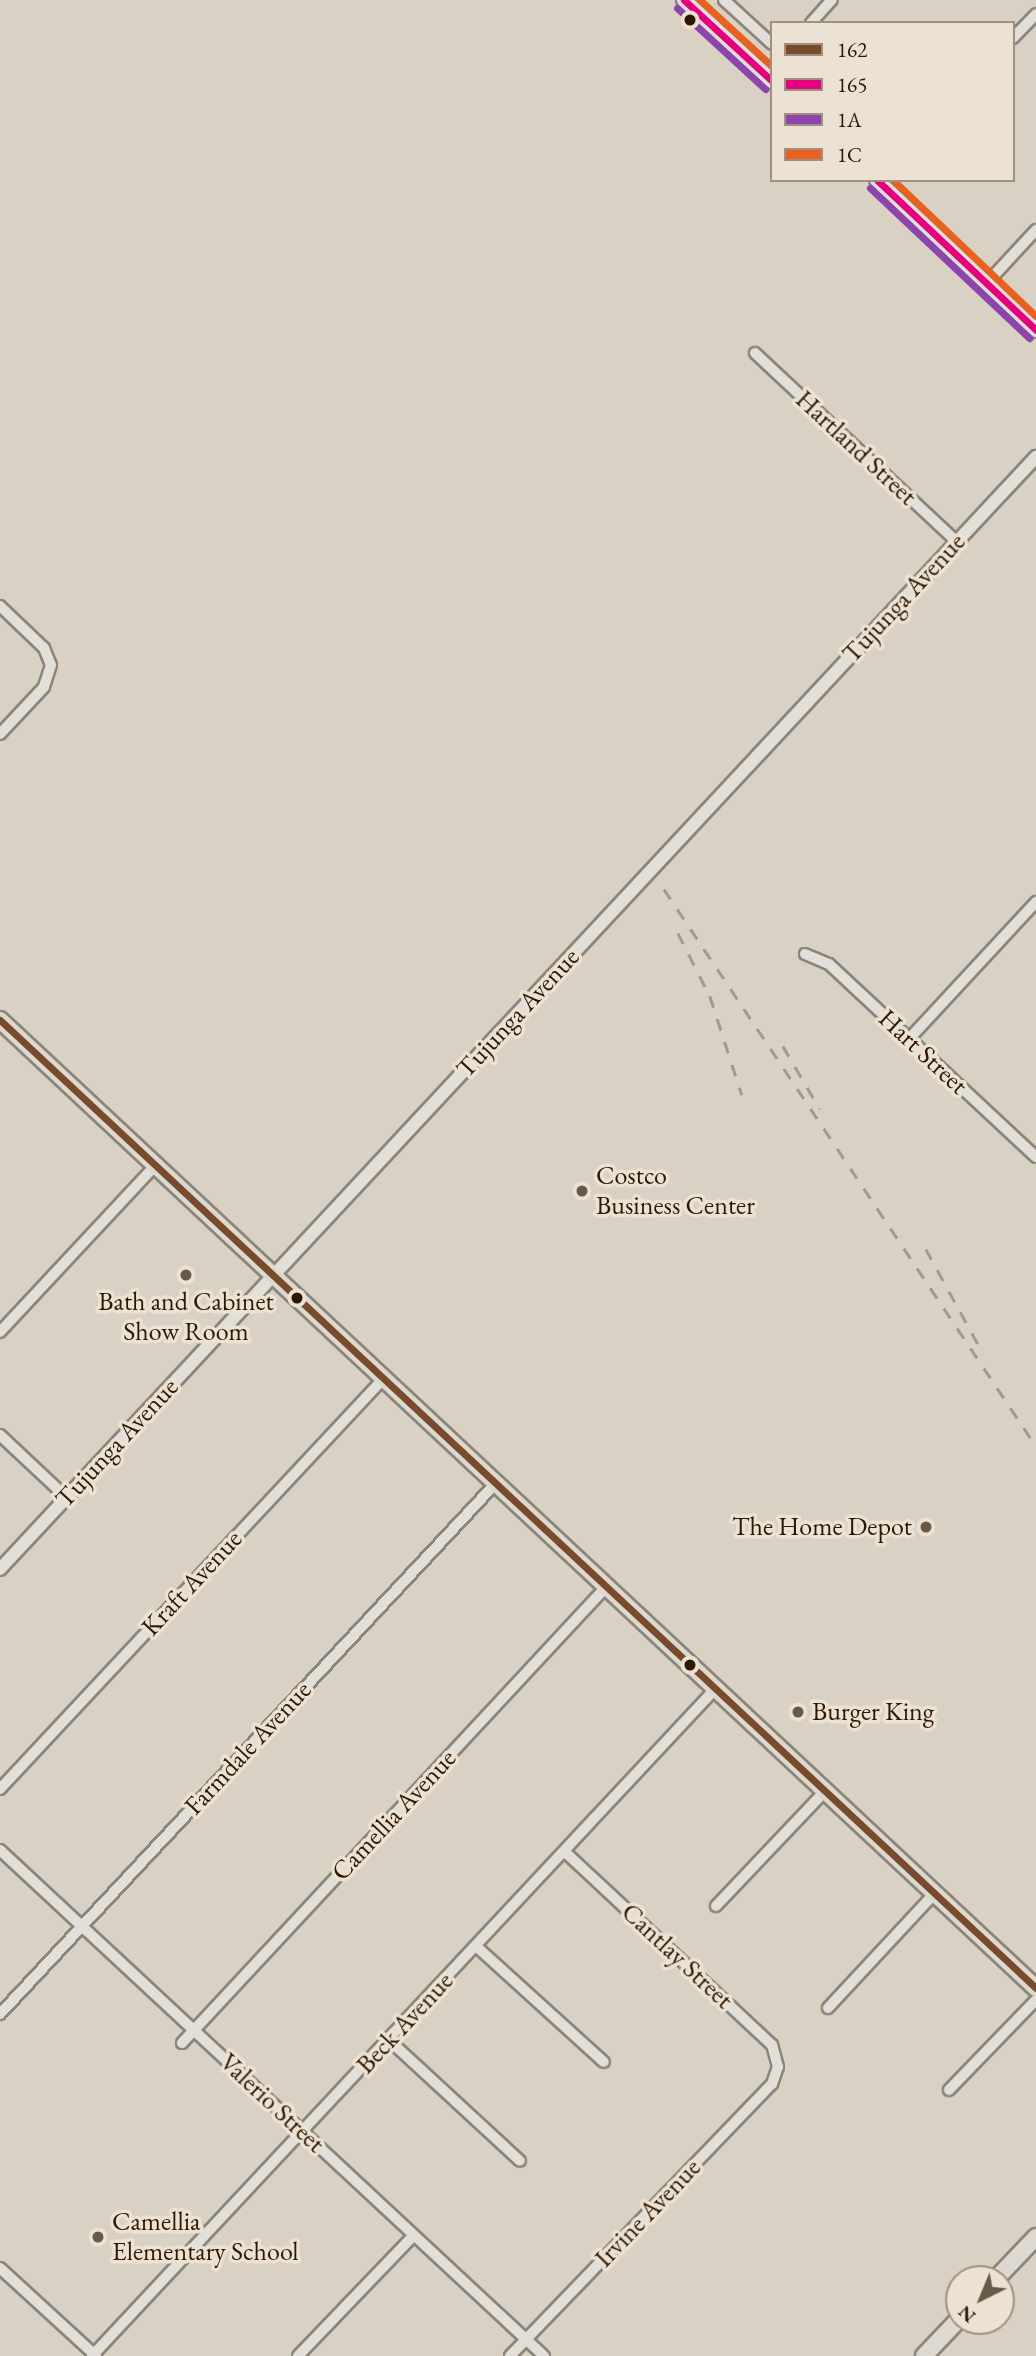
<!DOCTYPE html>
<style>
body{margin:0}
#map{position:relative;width:1036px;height:2356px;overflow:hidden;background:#d9d1c4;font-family:"EB Garamond",serif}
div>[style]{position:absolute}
.roads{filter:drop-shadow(2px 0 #8c857a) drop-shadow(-2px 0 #8c857a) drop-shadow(0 2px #8c857a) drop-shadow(0 -2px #8c857a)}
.minor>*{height:10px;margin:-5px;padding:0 5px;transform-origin:5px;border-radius:5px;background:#e2ded8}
.tertiary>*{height:12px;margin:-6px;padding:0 6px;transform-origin:6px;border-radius:6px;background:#e2ded8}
.secondary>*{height:14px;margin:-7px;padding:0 7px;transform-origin:7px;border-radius:7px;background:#e2ded8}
.primary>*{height:16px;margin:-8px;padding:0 8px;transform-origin:8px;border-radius:8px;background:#ddd9d1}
.rail>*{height:2.5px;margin-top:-1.25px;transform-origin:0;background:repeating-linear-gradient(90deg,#9f9a93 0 12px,transparent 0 24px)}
.bus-1>*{height:7px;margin:-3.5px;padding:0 3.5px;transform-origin:3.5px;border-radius:3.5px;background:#7a4b2a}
.bus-2>*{height:7px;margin:-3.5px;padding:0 3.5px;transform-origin:3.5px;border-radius:3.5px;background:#e5007d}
.bus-3>*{height:7px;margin:-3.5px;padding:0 3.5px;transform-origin:3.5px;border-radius:3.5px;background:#8e44ad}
.bus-4>*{height:7px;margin:-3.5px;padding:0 3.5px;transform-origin:3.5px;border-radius:3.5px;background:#e86120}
.dots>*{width:19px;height:19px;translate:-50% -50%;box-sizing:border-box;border:4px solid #ece2d3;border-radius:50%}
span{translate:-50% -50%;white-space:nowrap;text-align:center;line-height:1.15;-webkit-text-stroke:7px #ece2d3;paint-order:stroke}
.street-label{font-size:26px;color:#2f1800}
.poi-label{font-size:26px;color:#2f1800}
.left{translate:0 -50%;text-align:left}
.right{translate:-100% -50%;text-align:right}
.legend{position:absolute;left:770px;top:21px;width:245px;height:161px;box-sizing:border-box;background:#ece2d3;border:2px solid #a0917f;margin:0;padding:9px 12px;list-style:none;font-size:21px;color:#2f1800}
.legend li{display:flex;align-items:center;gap:14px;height:35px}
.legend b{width:35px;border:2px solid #a0917f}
.north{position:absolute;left:945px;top:2265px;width:70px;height:70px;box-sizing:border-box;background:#ece2d3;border:2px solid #a0917f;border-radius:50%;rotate:223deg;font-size:19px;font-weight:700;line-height:28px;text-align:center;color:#2f1800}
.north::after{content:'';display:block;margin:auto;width:24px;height:32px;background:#6a5945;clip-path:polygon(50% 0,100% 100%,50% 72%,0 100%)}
</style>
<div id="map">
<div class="roads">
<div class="minor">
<div style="left:724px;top:0;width:65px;rotate:42.5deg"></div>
<div style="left:811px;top:23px;width:31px;rotate:-48deg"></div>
<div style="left:1013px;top:38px;width:33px;rotate:-46deg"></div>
<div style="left:986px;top:284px;width:74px;rotate:-47.2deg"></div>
<div style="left:755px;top:353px;width:277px;rotate:43.1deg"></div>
<div style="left:0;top:606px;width:61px;rotate:43.7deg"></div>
<div style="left:44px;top:648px;width:18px;rotate:68deg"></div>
<div style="left:51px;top:665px;width:23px;rotate:108deg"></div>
<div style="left:44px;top:687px;width:64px;rotate:133.1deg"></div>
<div style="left:805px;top:954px;width:26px;rotate:23deg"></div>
<div style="left:829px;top:964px;width:283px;rotate:43deg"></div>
<div style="left:909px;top:1039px;width:187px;rotate:-47.2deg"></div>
<div style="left:0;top:1332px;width:229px;rotate:-47deg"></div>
<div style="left:0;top:1435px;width:92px;rotate:43.2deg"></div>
<div style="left:0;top:1789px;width:562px;rotate:-46.95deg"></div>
<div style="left:0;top:1850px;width:743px;rotate:42.93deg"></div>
<div style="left:716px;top:1906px;width:158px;rotate:-46.5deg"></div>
<div style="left:477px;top:1947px;width:171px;rotate:42.2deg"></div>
<div style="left:828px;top:2008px;width:157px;rotate:-47.1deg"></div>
<div style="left:0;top:2014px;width:727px;rotate:-46.95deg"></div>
<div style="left:389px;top:2040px;width:178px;rotate:42.7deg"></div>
<div style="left:182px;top:2043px;width:624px;rotate:-47.08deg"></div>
<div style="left:949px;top:2090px;width:125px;rotate:-46deg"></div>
<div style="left:0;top:2268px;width:130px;rotate:42.5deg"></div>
<div style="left:92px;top:2356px;width:914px;rotate:-46.95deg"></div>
<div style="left:298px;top:2356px;width:166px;rotate:-46.2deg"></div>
<div style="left:510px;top:2356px;width:378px;rotate:-46.1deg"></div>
<div style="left:772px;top:2084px;width:18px;rotate:-71deg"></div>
<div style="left:778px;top:2067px;width:23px;rotate:-105deg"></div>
<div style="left:772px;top:2045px;width:283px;rotate:-137deg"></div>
</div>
<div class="tertiary">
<div style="left:0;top:1569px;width:1520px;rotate:-47.03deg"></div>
</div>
<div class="secondary">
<div style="left:684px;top:0;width:120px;rotate:42.6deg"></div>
<div style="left:877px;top:180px;width:219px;rotate:43.3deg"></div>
</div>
<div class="primary">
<div style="left:0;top:1020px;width:1418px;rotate:43.06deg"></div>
<div style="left:996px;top:2279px;width:58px;rotate:-46.4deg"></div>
<div style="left:924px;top:2356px;width:51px;rotate:-46.6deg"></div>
</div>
</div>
<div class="rail">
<div style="left:664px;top:889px;width:670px;rotate:56.26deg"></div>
<div style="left:678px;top:933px;width:71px;rotate:63.1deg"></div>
<div style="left:710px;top:996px;width:104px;rotate:72.1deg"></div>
<div style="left:783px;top:1046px;width:73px;rotate:59.6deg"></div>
<div style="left:926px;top:1249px;width:108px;rotate:61.3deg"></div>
</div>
<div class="bus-1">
<div style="left:0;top:1020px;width:1418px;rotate:43.06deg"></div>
</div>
<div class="bus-2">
<div style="left:684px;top:0;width:120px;rotate:42.6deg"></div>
<div style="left:877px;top:180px;width:219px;rotate:43.3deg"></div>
</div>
<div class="bus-3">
<div style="left:677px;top:8px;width:120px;rotate:42.6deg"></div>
<div style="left:870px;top:188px;width:219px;rotate:43.3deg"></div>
</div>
<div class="bus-4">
<div style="left:700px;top:0;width:98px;rotate:42.5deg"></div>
<div style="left:893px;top:180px;width:197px;rotate:43.6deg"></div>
</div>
<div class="dots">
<div style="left:690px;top:20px;background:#2f1800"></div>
<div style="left:582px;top:1191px;background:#6a5945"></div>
<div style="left:186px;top:1275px;background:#6a5945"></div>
<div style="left:297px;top:1298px;background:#2f1800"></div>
<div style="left:926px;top:1527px;background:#6a5945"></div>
<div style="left:690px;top:1665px;background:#2f1800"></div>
<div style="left:798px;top:1712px;background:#6a5945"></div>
<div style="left:98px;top:2237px;background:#6a5945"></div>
</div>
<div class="street-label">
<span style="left:856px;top:448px;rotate:43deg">Hartland Street</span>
<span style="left:904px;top:598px;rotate:-47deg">Tujunga Avenue</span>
<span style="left:518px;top:1013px;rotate:-47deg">Tujunga Avenue</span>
<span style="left:923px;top:1052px;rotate:43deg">Hart Street</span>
<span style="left:117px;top:1443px;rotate:-47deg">Tujunga Avenue</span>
<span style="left:192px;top:1583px;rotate:-47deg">Kraft Avenue</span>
<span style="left:248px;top:1748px;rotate:-47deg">Farmdale Avenue</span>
<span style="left:394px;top:1815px;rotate:-47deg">Camellia Avenue</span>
<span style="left:677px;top:1956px;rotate:43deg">Cantlay Street</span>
<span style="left:405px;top:2023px;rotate:-47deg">Beck Avenue</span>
<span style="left:272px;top:2103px;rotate:43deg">Valerio Street</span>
<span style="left:648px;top:2213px;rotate:-46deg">Irvine Avenue</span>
</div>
<div class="poi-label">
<span class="left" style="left:596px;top:1191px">Costco<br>Business Center</span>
<span style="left:186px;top:1317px">Bath and Cabinet<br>Show Room</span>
<span class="right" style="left:912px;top:1527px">The Home Depot</span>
<span class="left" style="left:812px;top:1712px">Burger King</span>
<span class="left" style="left:112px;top:2237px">Camellia<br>Elementary School</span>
</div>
<ul class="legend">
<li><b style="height:9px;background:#7a4b2a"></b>162</li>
<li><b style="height:9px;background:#e5007d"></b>165</li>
<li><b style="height:9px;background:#8e44ad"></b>1A</li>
<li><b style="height:9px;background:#e86120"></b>1C</li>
</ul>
<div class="north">N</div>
</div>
